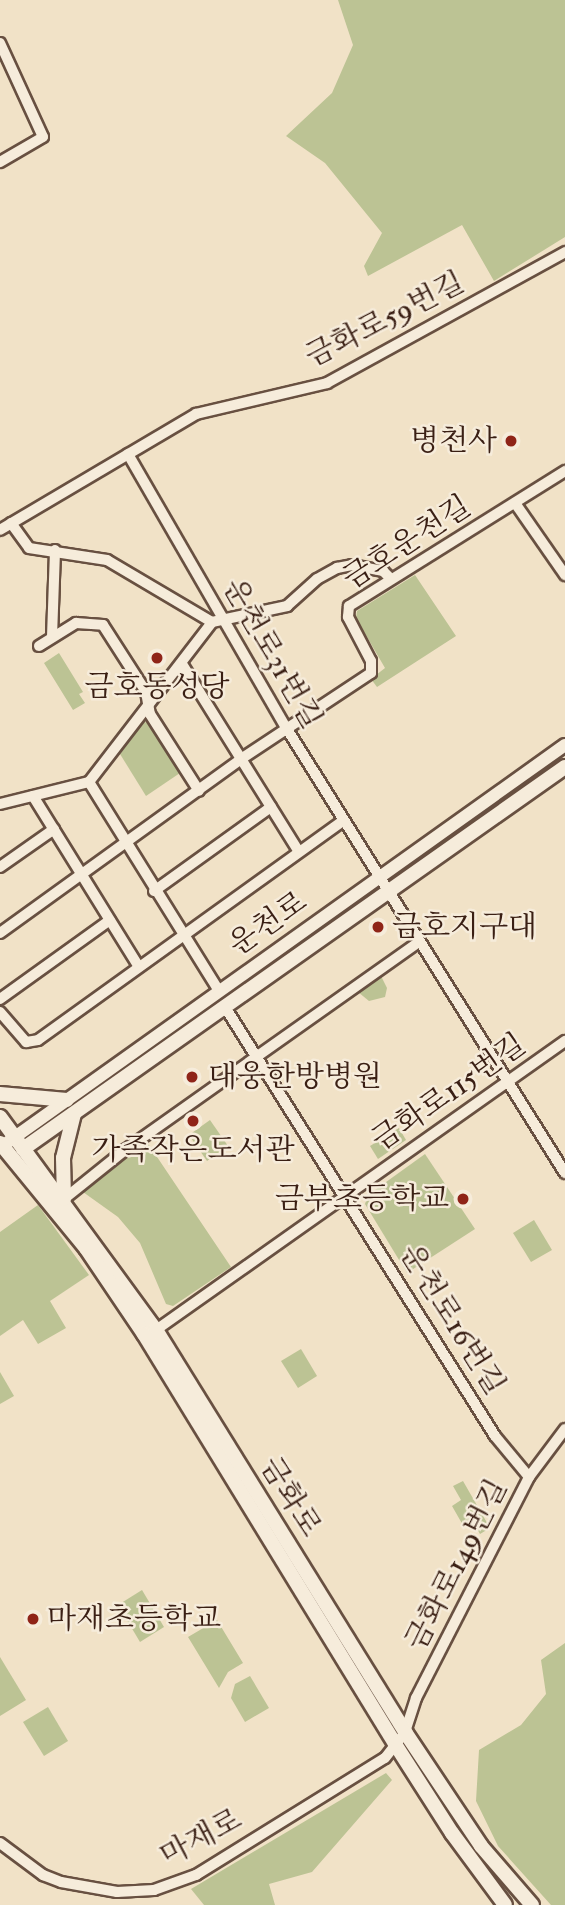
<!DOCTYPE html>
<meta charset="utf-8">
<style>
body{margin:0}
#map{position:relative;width:565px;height:1905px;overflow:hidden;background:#f1e2c7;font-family:"IM FELL Double Pica","Noto Serif KR",serif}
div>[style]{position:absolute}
.green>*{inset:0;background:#bcc394}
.roads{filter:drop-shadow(2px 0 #685041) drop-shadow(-2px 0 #685041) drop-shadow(0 2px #685041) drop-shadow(0 -2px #685041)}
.minor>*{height:10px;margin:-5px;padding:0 5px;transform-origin:5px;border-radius:5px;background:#f6ecdb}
.tertiary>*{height:12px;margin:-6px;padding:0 6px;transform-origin:6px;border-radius:6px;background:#f6ecdb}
.secondary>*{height:14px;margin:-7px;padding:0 7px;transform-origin:7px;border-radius:7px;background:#f6ecdb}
.dots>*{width:19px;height:19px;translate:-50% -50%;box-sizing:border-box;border:4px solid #f6ecdb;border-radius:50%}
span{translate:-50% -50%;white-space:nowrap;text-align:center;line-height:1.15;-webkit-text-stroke:5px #f6ecdb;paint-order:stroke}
.street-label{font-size:30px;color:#3a1f14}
.poi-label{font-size:30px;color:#3a1f14}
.right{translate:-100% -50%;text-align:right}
.left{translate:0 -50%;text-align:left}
</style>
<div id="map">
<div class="green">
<div style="clip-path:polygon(338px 0,565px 0,565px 237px,494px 281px,462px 225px,368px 276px,364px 266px,382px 233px,325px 163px,286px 136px,332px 93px,353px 45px)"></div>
<div style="clip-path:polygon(415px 575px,456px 636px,377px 687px,371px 679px,385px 668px,356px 618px,357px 611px)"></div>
<div style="clip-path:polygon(59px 653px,83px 692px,79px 694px,85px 703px,73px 710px,44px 663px)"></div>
<div style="clip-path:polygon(144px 722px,149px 723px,180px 773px,146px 796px,120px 754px)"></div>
<div style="clip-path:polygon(381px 976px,387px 988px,385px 997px,369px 1001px,358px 992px)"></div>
<div style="clip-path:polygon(210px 1120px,228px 1146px,207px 1161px,189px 1135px)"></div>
<div style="clip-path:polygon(399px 1128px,406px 1140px,378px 1159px,370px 1146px)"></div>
<div style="clip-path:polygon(147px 1142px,231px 1267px,173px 1306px,166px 1304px,140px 1243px,118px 1217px,83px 1192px,83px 1187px)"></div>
<div style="clip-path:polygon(425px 1154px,475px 1229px,407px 1273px,365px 1204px,368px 1195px)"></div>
<div style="clip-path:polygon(38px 1205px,89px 1275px,50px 1301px,66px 1328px,38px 1344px,23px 1320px,0 1336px,0 1232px)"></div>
<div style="clip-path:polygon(534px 1220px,552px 1250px,531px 1262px,513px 1233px)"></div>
<div style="clip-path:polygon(301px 1349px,317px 1376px,298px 1388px,281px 1361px)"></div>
<div style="clip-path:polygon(0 1372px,14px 1396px,0 1404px)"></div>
<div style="clip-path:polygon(463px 1481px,490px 1528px,480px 1534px,473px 1522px,464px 1527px,452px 1506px,461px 1500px,453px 1486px)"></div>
<div style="clip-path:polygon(142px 1590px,164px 1627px,140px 1642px,118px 1605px)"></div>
<div style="clip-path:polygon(217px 1620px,243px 1663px,228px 1672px,219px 1688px,188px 1637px)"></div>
<div style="clip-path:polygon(565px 1643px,565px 1905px,551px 1905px,498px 1846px,476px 1801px,479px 1750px,521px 1725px,546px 1694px,541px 1660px)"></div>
<div style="clip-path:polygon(0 1657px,26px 1700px,0 1716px)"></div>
<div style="clip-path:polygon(250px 1676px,269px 1708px,245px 1722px,231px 1698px,235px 1684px)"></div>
<div style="clip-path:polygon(48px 1707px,68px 1741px,44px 1756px,23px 1722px)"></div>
<div style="clip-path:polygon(386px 1773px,392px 1780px,312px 1872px,269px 1884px,275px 1905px,204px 1905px,191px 1889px)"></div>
</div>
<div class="roads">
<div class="minor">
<div style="left:0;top:43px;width:103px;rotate:65.4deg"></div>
<div style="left:43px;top:137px;width:50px;rotate:149.8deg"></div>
<div style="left:128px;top:454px;width:318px;rotate:60deg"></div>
<div style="left:287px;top:729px;width:524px;rotate:57.95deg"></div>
<div style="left:515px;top:503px;width:88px;rotate:55.2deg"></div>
<div style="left:11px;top:523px;width:31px;rotate:54deg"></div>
<div style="left:29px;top:548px;width:79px;rotate:8.7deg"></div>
<div style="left:107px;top:560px;width:122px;rotate:30.6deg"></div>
<div style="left:212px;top:622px;width:77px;rotate:-12deg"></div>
<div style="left:287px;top:606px;width:40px;rotate:-42deg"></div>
<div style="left:317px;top:579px;width:23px;rotate:-29deg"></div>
<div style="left:337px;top:568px;width:15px;rotate:-11deg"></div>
<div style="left:352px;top:565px;width:32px;rotate:11deg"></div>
<div style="left:383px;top:571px;width:11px;rotate:45deg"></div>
<div style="left:0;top:530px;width:228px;rotate:-30.6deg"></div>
<div style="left:196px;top:414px;width:135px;rotate:-13.3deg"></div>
<div style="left:327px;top:383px;width:272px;rotate:-28.8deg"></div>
<div style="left:52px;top:637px;width:87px;rotate:-88deg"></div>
<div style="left:39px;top:646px;width:44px;rotate:-31.9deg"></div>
<div style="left:76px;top:623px;width:27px;rotate:4deg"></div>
<div style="left:103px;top:625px;width:80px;rotate:57.3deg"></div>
<div style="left:146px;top:692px;width:22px;rotate:80deg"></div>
<div style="left:150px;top:714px;width:91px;rotate:57.5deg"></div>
<div style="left:182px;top:664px;width:221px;rotate:58.1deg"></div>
<div style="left:89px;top:782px;width:246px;rotate:58.1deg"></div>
<div style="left:33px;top:796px;width:201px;rotate:58.2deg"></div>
<div style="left:0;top:804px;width:92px;rotate:-13.9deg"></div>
<div style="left:89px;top:782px;width:202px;rotate:-52.4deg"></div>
<div style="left:0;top:867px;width:66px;rotate:-35.1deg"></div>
<div style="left:154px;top:891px;width:144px;rotate:-35.7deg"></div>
<div style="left:0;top:933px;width:297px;rotate:-35.8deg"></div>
<div style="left:241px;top:759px;width:156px;rotate:-33.5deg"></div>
<div style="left:371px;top:673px;width:12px;rotate:-90deg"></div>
<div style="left:371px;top:661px;width:50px;rotate:-117.6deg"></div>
<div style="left:348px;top:617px;width:11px;rotate:-85deg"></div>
<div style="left:349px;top:606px;width:255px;rotate:-32deg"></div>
<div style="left:0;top:999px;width:135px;rotate:-35.7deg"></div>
<div style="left:225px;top:1007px;width:507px;rotate:57.81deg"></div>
<div style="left:495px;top:1436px;width:53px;rotate:50.3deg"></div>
<div style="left:0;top:1012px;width:40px;rotate:49deg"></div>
<div style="left:26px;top:1042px;width:12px;rotate:-9deg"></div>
<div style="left:38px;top:1040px;width:375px;rotate:-35.7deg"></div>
<div style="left:64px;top:1199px;width:78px;rotate:-38.8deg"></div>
<div style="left:125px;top:1150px;width:360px;rotate:-35.3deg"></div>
<div style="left:156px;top:1330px;width:501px;rotate:-35.25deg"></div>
<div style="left:0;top:1843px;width:54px;rotate:36.7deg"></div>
<div style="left:43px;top:1875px;width:19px;rotate:21deg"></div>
<div style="left:61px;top:1882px;width:57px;rotate:10.1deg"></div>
<div style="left:117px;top:1892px;width:37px;rotate:-3deg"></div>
<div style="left:154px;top:1890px;width:45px;rotate:-19.7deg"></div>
<div style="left:196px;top:1875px;width:222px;rotate:-31.8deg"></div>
<div style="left:385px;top:1758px;width:33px;rotate:-52deg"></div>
<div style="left:405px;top:1732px;width:36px;rotate:-72deg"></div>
<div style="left:416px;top:1698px;width:248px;rotate:-62.9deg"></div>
<div style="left:529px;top:1477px;width:60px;rotate:-53.1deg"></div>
</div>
<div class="tertiary">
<div style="left:8px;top:1142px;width:684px;rotate:-35.48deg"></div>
</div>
<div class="secondary">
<div style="left:0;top:1094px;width:67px;rotate:5.1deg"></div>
<div style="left:0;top:1117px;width:264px;rotate:53.8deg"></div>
<div style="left:156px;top:1330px;width:473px;rotate:58.2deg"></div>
<div style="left:405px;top:1732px;width:137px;rotate:56.3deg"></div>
<div style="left:481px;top:1846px;width:78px;rotate:49.2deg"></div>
<div style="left:0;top:1143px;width:136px;rotate:50.7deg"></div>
<div style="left:86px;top:1248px;width:104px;rotate:56deg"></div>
<div style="left:144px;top:1334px;width:481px;rotate:58.5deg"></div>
<div style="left:395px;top:1744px;width:106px;rotate:57.4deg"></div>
<div style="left:452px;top:1833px;width:89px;rotate:53.6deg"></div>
<div style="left:23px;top:1149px;width:663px;rotate:-35.18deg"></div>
<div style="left:64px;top:1199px;width:41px;rotate:-91.4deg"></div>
<div style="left:63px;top:1158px;width:45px;rotate:-76deg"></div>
</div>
</div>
<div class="dots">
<div style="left:511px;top:441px;background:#8f2418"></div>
<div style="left:157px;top:658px;background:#8f2418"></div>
<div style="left:378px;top:927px;background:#8f2418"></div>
<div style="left:192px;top:1077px;background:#8f2418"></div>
<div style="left:193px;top:1121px;background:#8f2418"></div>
<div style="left:463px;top:1199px;background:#8f2418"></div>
<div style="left:33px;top:1619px;background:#8f2418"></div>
</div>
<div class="street-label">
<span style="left:385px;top:320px;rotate:-27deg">금화로59번길</span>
<span style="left:407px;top:543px;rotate:-33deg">금호운천길</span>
<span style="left:272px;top:654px;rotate:60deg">운천로31번길</span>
<span style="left:268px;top:924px;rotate:-35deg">운천로</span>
<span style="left:449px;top:1093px;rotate:-35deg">금화로115번길</span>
<span style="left:452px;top:1320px;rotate:58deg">운천로16번길</span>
<span style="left:290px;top:1497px;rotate:58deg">금화로</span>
<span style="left:457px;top:1565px;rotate:-63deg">금화로149번길</span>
<span style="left:201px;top:1838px;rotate:-28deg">마재로</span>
</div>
<div class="poi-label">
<span class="right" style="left:497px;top:441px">병천사</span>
<span style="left:157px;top:687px">금호동성당</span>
<span class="left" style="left:392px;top:927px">금호지구대</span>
<span class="left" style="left:208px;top:1077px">대웅한방병원</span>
<span style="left:193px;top:1150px">가족작은도서관</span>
<span class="right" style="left:449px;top:1199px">금부초등학교</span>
<span class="left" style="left:47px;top:1619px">마재초등학교</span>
</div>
</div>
